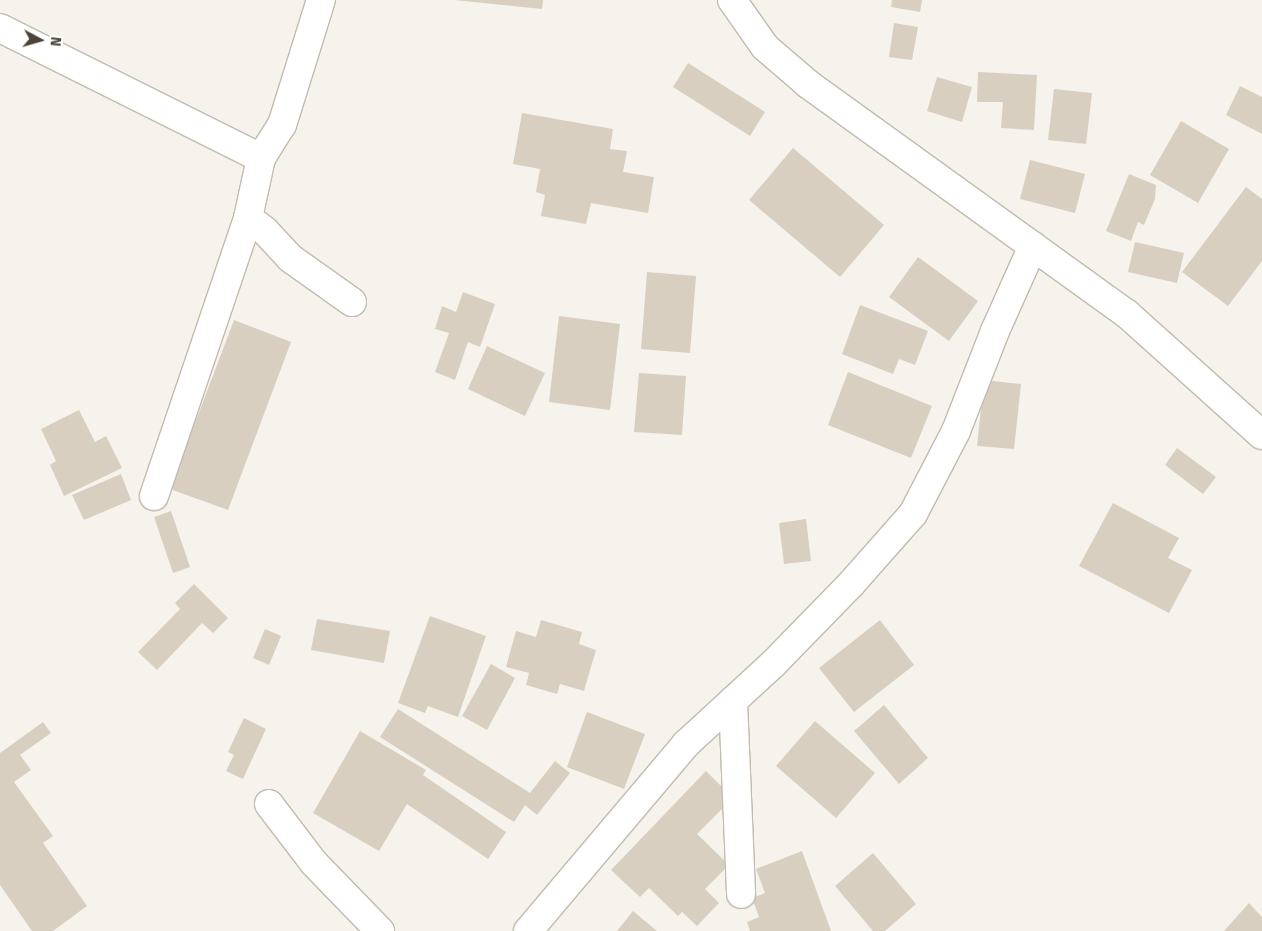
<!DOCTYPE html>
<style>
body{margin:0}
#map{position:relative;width:1262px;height:931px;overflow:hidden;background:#f6f3ec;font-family:"Fira Sans",sans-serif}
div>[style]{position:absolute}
.building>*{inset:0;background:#d8cfc1}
.roads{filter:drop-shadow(1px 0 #c2bbae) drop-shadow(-1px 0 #c2bbae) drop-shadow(0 1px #c2bbae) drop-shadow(0 -1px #c2bbae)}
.minor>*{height:28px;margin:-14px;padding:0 14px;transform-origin:14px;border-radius:14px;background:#fff}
span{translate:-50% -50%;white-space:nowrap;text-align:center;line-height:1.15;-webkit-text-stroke:4.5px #fff;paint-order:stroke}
.north{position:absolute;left:15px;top:15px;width:50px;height:50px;-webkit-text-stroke:4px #fff;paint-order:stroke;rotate:96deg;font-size:14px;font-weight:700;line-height:20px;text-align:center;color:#4b4439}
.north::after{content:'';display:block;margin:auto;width:18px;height:22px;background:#4b4439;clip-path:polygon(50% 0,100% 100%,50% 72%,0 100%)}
</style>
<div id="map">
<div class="building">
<div style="clip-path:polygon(454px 0,543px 0,542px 9px)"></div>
<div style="clip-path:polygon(892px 0,922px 0,920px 12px,891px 7px)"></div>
<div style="clip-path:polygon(894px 23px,918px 27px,912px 60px,889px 57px)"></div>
<div style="clip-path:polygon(688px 63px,765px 112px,750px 136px,673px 87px)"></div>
<div style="clip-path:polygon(978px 72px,1037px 75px,1034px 130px,1001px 128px,1003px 102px,977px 102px)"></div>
<div style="clip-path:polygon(937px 77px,972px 87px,962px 122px,927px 111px)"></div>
<div style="clip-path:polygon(1240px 86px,1262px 97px,1262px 134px,1226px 115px)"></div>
<div style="clip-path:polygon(1054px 89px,1092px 93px,1086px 144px,1048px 140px)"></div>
<div style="clip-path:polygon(522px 113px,613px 129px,610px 149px,627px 151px,623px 172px,654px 177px,648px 213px,591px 203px,586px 224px,541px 216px,545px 195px,536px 192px,540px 169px,513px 164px)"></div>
<div style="clip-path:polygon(1181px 121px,1229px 149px,1198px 203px,1150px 175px)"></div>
<div style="clip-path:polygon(793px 148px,884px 225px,840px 277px,749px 200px)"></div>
<div style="clip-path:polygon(1030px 160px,1085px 174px,1075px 213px,1020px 199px)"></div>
<div style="clip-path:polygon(1129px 174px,1156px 185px,1155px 199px,1144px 225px,1138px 222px,1131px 241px,1106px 231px)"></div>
<div style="clip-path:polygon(1246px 187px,1262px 199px,1262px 261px,1228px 306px,1182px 272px)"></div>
<div style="clip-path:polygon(1135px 242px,1184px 253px,1177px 283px,1128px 272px)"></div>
<div style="clip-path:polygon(918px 257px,978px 301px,949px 341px,889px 297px)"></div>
<div style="clip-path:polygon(647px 272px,696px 276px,690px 353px,641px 349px)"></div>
<div style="clip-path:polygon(463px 292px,495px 304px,480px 347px,468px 342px,455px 380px,435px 372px,449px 333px,435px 329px,442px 306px,456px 312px)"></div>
<div style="clip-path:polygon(860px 305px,928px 331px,915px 365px,899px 359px,893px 374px,842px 354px)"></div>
<div style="clip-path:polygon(559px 316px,620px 324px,610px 410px,549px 402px)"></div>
<div style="clip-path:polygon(234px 320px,291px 342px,228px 510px,170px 489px)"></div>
<div style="clip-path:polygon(487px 346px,545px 373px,525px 416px,468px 389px)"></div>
<div style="clip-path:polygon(848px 372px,932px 406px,911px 458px,828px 425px)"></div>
<div style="clip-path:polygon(639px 373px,686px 376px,682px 435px,634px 432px)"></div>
<div style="clip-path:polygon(984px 380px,1021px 384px,1014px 449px,977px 446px)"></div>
<div style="clip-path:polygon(79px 410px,95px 442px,106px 436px,122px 468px,64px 496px,50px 465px,56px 461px,41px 429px)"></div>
<div style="clip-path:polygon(1177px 448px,1216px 477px,1203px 494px,1165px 465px)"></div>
<div style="clip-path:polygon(121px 474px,131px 500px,84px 520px,72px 495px)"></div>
<div style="clip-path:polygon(1113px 503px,1179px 538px,1168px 558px,1192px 570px,1169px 613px,1079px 566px)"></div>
<div style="clip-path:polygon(171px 511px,190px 567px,173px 573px,154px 517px)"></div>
<div style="clip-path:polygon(806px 519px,811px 561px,784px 564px,779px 523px)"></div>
<div style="clip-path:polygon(194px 584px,228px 618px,213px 633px,202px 623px,157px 670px,138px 652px,180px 609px,175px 603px)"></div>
<div style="clip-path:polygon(430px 616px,486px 636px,458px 717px,428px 706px,425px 713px,398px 703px)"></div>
<div style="clip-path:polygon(317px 619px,390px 631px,384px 663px,311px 650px)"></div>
<div style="clip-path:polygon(541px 620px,582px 632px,579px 644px,596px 650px,584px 691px,560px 684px,557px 694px,526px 685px,529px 673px,506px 667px,516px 631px,536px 637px)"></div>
<div style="clip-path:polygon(880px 620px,914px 665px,854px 712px,819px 668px)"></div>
<div style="clip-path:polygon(265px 629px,281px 636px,269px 665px,253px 658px)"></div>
<div style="clip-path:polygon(491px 664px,515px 678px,487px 730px,462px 716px)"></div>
<div style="clip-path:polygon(884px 705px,928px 758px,899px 784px,854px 731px)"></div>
<div style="clip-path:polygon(398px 709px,530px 793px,555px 761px,570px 773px,537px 815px,525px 805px,514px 822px,380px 737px)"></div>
<div style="clip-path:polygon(587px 712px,645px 734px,624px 789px,567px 767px)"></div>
<div style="clip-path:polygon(244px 718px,266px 729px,243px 779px,226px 771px,234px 755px,228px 752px)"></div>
<div style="clip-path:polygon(815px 721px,875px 773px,836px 818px,776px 766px)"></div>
<div style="clip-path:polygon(43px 722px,51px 733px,20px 755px,31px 770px,14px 782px,53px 836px,43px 843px,87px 906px,53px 931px,32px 931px,0 885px,0 753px)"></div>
<div style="clip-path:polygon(360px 731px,426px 770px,423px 775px,506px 832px,488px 859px,407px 804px,379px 851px,313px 813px)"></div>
<div style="clip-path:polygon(706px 771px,733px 798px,697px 834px,729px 865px,705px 889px,719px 903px,697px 926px,682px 912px,678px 916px,649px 888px,640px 897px,611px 870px)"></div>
<div style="clip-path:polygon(802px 851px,831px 931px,750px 931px,747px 922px,759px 917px,752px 898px,765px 893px,756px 869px)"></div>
<div style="clip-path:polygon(873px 853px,916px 904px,885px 931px,873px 931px,835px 886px)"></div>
<div style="clip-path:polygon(1249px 903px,1262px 917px,1262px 931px,1224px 931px)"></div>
<div style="clip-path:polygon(633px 911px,657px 931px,617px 931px)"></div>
</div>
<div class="roads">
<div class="minor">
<div style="left:732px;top:0;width:57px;rotate:54.9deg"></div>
<div style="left:765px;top:47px;width:57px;rotate:40.7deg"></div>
<div style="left:808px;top:84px;width:393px;rotate:35.8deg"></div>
<div style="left:1127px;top:314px;width:181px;rotate:41.9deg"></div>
<div style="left:0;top:28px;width:292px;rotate:26.5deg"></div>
<div style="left:261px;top:158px;width:39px;rotate:-58deg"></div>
<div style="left:282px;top:125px;width:131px;rotate:-72.7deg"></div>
<div style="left:261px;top:158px;width:61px;rotate:102.2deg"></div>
<div style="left:248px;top:218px;width:21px;rotate:37deg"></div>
<div style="left:265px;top:231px;width:37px;rotate:47deg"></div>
<div style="left:290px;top:258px;width:76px;rotate:35.4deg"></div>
<div style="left:154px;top:496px;width:293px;rotate:-71.3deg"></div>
<div style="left:733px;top:701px;width:193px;rotate:87.6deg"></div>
<div style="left:269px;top:804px;width:74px;rotate:52.7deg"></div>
<div style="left:314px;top:863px;width:95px;rotate:45.9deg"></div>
<div style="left:528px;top:931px;width:245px;rotate:-49.8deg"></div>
<div style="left:686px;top:744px;width:118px;rotate:-42.6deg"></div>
<div style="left:773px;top:664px;width:112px;rotate:-45.7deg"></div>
<div style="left:851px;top:584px;width:94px;rotate:-48.5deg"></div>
<div style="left:913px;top:514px;width:93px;rotate:-62.6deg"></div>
<div style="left:956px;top:431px;width:107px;rotate:-68.7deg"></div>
<div style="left:995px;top:331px;width:93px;rotate:-65.9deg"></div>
</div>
</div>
<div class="north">N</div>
</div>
